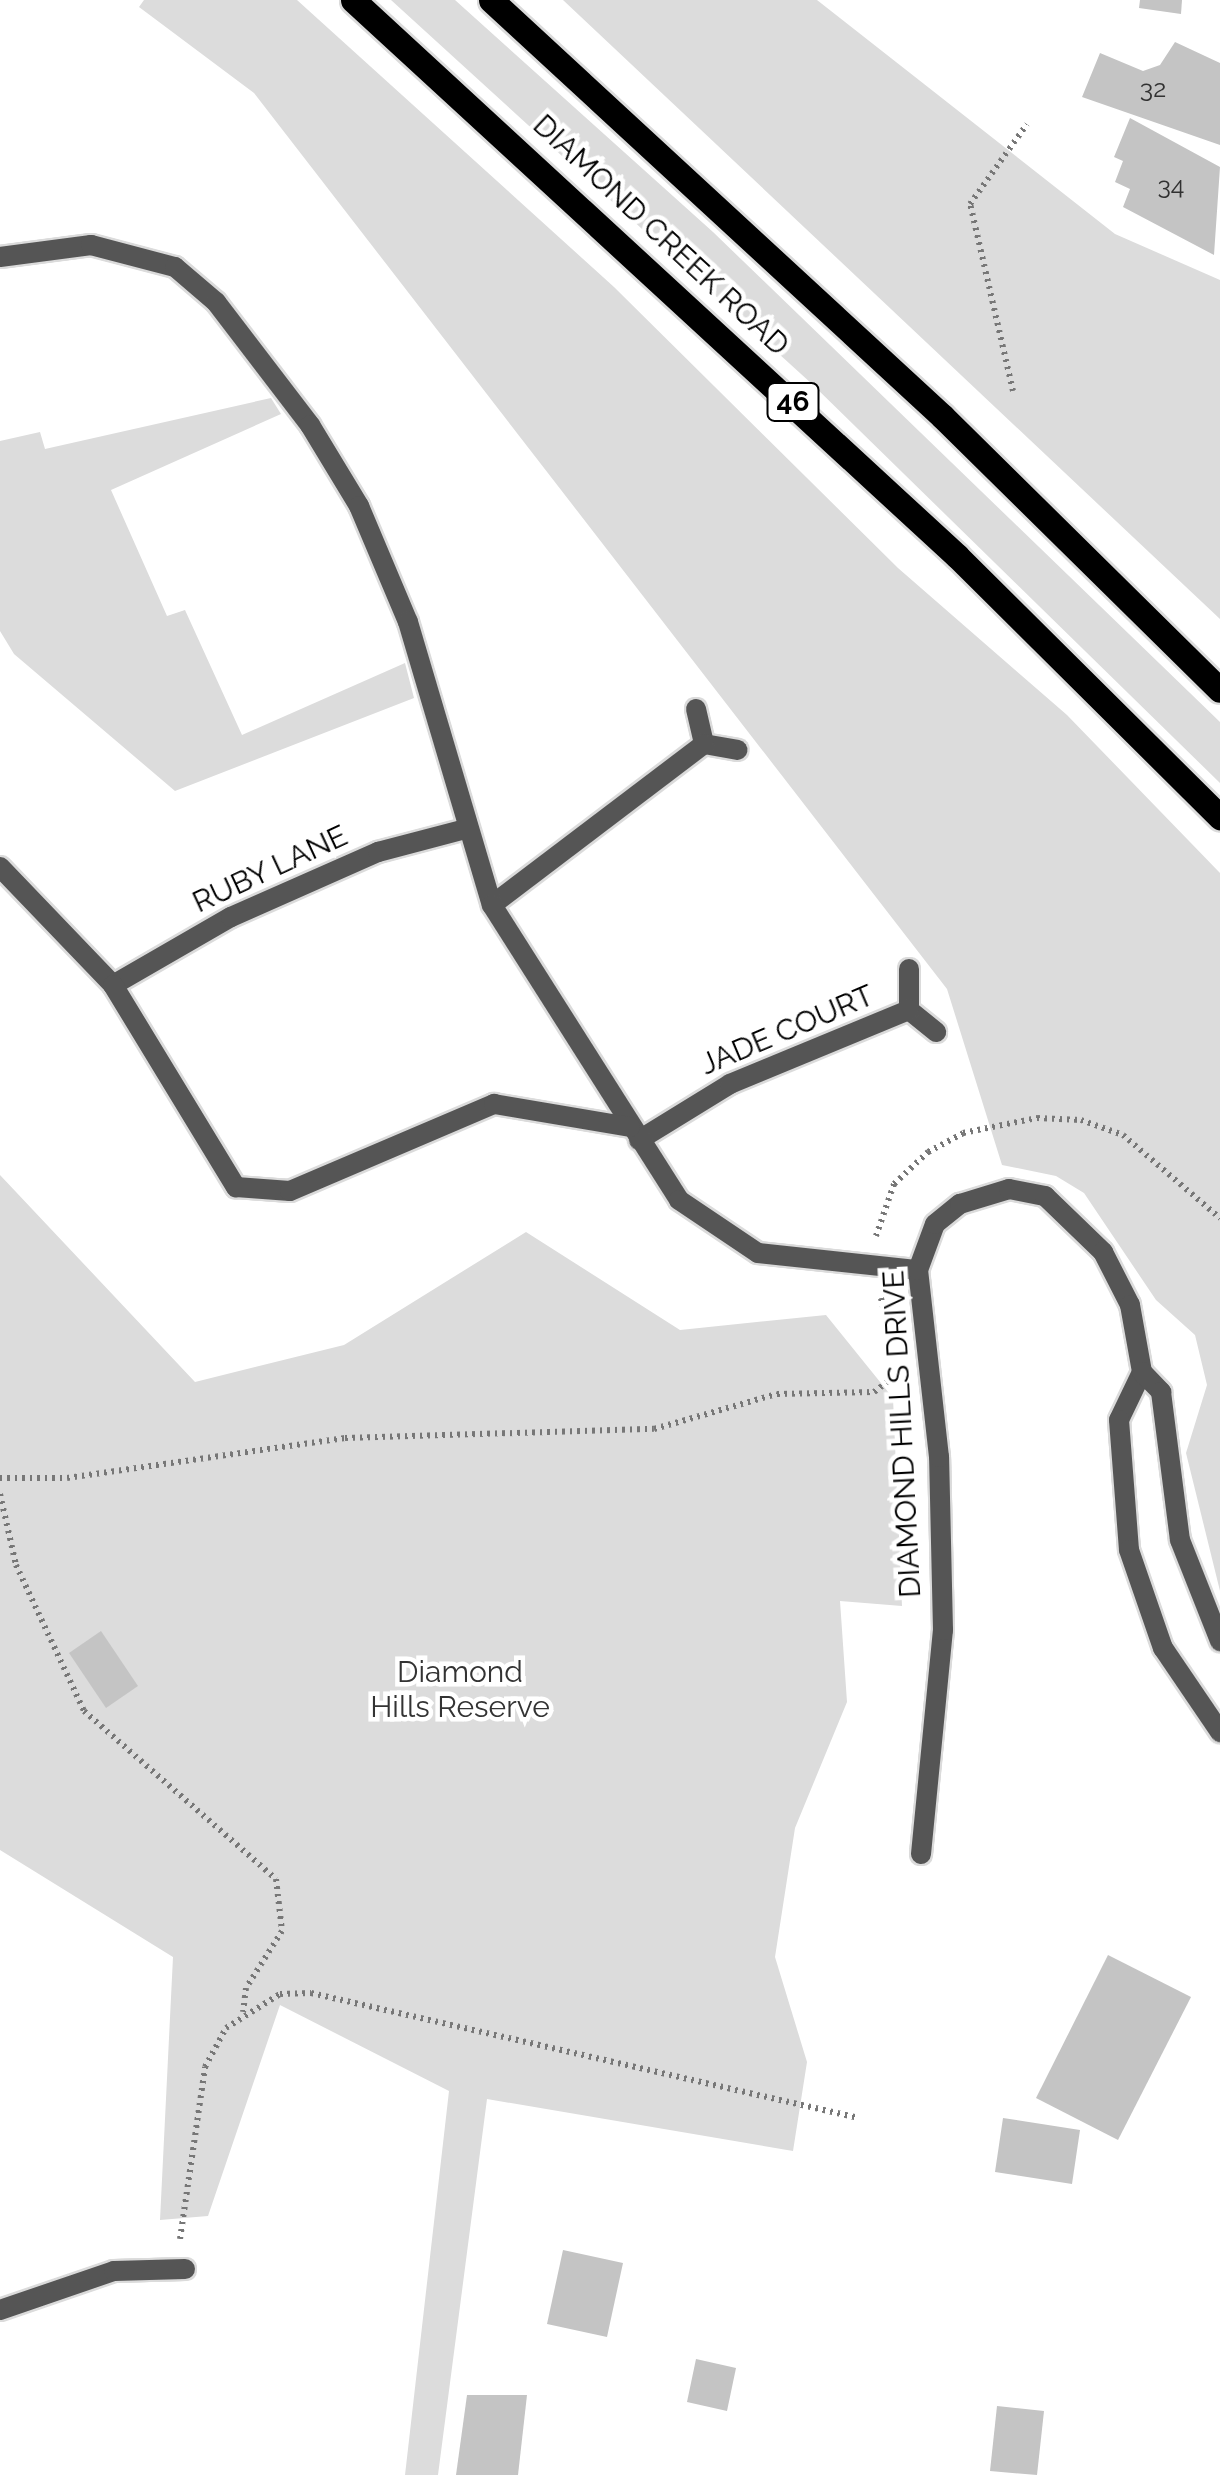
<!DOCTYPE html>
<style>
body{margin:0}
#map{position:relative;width:1220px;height:2475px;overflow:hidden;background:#fff;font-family:Raleway,sans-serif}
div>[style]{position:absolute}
.green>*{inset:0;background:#dcdcdc}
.building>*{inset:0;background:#c4c4c4}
.path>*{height:6px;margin-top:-3px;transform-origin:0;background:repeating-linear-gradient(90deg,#777 0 2.5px,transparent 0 7.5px)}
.roads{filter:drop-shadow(2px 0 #dbdbdb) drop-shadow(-2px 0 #dbdbdb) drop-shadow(0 2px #dbdbdb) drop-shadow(0 -2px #dbdbdb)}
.lane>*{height:20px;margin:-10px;padding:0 10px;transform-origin:10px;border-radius:10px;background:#555}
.street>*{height:20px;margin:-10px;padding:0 10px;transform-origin:10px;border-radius:10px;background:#555}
.primary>*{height:25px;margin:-12.5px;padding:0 12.5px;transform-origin:12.5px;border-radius:12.5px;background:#000}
span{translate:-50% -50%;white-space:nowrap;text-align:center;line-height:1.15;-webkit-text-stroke:9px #fff;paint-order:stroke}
.number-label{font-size:25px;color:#313131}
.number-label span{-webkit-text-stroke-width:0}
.shield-label span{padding:2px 8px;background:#fff;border:2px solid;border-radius:8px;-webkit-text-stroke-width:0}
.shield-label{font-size:28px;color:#000;font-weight:700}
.street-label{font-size:30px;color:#000}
.park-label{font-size:30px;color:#333}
</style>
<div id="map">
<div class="green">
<div style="clip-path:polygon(144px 0,297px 0,614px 287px,898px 568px,1067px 715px,1220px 873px,1220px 1591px,1186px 1453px,1207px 1385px,1195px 1335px,1156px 1300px,1084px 1193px,1056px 1176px,1002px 1165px,947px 989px,254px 93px,139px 7px)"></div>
<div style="clip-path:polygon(391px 0,455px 0,713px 232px,1220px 722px,1220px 783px,812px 384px)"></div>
<div style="clip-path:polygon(563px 0,817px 0,1115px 234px,1220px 280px,1220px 619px)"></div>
<div style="clip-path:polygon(271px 398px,281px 414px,111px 490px,167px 616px,185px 610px,242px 735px,405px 663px,414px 698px,175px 791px,14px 654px,0 631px,0 441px,40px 432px,45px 449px)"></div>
<div style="clip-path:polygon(0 1175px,195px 1382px,344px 1345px,526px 1232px,680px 1330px,826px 1315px,893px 1398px,902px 1606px,840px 1601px,847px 1702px,795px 1828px,775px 1957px,807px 2062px,793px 2151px,487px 2099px,438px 2475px,405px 2475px,449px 2091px,280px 2005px,208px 2216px,160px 2220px,173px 1957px,0 1850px)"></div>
</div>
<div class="building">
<div style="clip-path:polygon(1140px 0,1182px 0,1181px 14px,1139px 8px)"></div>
<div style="clip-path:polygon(1175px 42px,1220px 63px,1220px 145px,1082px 97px,1100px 53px,1143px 71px,1160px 65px)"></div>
<div style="clip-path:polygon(1130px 118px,1220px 167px,1214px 255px,1123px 207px,1130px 189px,1115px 182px,1123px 161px,1114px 157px)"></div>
<div style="clip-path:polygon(101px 1631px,138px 1686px,106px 1708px,69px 1653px)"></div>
<div style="clip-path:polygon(1108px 1955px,1191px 1997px,1118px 2140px,1036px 2098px)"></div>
<div style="clip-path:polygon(1003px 2118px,1080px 2130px,1072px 2184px,995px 2172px)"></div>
<div style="clip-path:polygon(563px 2250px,623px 2263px,607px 2337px,547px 2324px)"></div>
<div style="clip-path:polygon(696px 2359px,736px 2368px,727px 2411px,687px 2402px)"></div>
<div style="clip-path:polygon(467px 2395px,527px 2395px,518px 2475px,456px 2475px)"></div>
<div style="clip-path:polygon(997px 2406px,1044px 2411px,1037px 2475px,990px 2471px)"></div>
</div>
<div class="path">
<div style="left:1013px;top:391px;width:192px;rotate:-102.9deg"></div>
<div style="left:970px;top:204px;width:98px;rotate:-54.5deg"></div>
<div style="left:876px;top:1236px;width:55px;rotate:-70.9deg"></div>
<div style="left:894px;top:1184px;width:47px;rotate:-43.3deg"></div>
<div style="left:928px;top:1152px;width:40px;rotate:-28deg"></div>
<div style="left:963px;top:1133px;width:76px;rotate:-11.5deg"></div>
<div style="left:1037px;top:1118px;width:44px;rotate:2.6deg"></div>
<div style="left:1081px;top:1120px;width:45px;rotate:19.7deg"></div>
<div style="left:1123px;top:1135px;width:128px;rotate:40.6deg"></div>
<div style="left:881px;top:1298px;width:47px;rotate:77.7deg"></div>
<div style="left:0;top:1478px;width:67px"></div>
<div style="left:67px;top:1478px;width:281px;rotate:-8.2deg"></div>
<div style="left:345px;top:1438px;width:309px;rotate:-1.7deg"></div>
<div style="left:654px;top:1429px;width:128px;rotate:-15.9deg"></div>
<div style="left:777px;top:1394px;width:97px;rotate:-1.2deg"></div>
<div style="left:874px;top:1392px;width:26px;rotate:-37deg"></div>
<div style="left:0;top:1494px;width:73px;rotate:77.3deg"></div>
<div style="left:16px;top:1565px;width:161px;rotate:65deg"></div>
<div style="left:84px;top:1711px;width:255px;rotate:41.2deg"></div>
<div style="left:276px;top:1879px;width:52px;rotate:83.4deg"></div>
<div style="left:282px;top:1931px;width:67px;rotate:122.3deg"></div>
<div style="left:246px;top:1988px;width:24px;rotate:97deg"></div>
<div style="left:180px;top:2239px;width:174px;rotate:-81.7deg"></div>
<div style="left:205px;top:2067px;width:44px;rotate:-61.7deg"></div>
<div style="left:226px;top:2028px;width:64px;rotate:-32.2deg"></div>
<div style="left:280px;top:1994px;width:31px;rotate:-2deg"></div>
<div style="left:311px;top:1993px;width:562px;rotate:12.85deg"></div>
</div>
<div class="roads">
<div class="lane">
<div style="left:696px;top:709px;width:36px;rotate:77deg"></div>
<div style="left:704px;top:744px;width:34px;rotate:10deg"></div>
<div style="left:492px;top:905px;width:266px;rotate:-37.2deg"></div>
<div style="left:909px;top:969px;width:41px;rotate:90deg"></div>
<div style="left:909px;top:1010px;width:35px;rotate:39deg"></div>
<div style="left:113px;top:985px;width:136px;rotate:-30deg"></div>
<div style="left:231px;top:917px;width:161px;rotate:-23.9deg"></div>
<div style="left:378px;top:852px;width:87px;rotate:-14.7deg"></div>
<div style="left:639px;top:1140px;width:107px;rotate:-31.6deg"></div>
<div style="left:730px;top:1084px;width:194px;rotate:-22.5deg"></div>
</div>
<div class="street">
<div style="left:0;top:257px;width:92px;rotate:-7.5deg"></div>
<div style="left:91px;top:245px;width:87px;rotate:14.7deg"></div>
<div style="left:175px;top:267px;width:54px;rotate:40.5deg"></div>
<div style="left:216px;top:302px;width:155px;rotate:52.6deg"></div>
<div style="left:310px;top:425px;width:95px;rotate:58.8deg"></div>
<div style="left:359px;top:506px;width:126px;rotate:67.1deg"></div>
<div style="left:408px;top:622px;width:295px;rotate:73.5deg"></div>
<div style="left:492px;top:905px;width:349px;rotate:57.6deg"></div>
<div style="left:679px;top:1200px;width:95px;rotate:33.9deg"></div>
<div style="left:758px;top:1253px;width:161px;rotate:6.1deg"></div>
<div style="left:0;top:867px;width:163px;rotate:46.2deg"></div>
<div style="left:113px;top:985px;width:237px;rotate:58.7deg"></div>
<div style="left:236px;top:1187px;width:54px;rotate:4.2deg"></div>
<div style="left:290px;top:1191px;width:222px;rotate:-23.1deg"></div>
<div style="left:494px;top:1104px;width:138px;rotate:9.6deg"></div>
<div style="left:1142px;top:1372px;width:53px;rotate:115.6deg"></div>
<div style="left:1119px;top:1420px;width:130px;rotate:85.6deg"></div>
<div style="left:1129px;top:1550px;width:104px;rotate:70.9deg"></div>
<div style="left:1163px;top:1648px;width:102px;rotate:55.8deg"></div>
<div style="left:921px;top:1854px;width:225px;rotate:-84.4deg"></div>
<div style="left:943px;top:1630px;width:173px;rotate:-91.3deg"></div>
<div style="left:939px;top:1457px;width:188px;rotate:-96.4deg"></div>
<div style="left:918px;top:1270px;width:49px;rotate:-69.7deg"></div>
<div style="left:935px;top:1224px;width:32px;rotate:-39deg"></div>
<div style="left:960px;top:1204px;width:51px;rotate:-17deg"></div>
<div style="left:1009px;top:1189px;width:37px;rotate:11deg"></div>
<div style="left:1045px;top:1196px;width:81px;rotate:44deg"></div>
<div style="left:1103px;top:1252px;width:59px;rotate:63deg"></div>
<div style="left:1130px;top:1305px;width:68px;rotate:79.8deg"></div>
<div style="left:1142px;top:1372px;width:28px;rotate:46deg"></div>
<div style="left:1161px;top:1392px;width:149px;rotate:82.7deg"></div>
<div style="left:1180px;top:1540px;width:109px;rotate:68.4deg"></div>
<div style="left:0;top:2310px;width:120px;rotate:-18.9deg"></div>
<div style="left:114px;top:2271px;width:71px;rotate:-1.6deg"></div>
</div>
<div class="primary">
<div style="left:353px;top:0;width:821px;rotate:42.63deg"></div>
<div style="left:957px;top:556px;width:371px;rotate:44.8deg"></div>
<div style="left:491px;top:0;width:614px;rotate:42.69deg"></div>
<div style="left:942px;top:416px;width:390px;rotate:44.6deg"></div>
</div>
</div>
<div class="number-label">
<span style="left:1153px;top:88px">32</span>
<span style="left:1171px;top:185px">34</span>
</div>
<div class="shield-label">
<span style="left:793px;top:402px">46</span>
</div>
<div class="street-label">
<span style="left:661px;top:235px;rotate:43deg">DIAMOND CREEK ROAD</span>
<span style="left:270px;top:869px;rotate:-25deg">RUBY LANE</span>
<span style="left:787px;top:1030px;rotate:-23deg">JADE COURT</span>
<span style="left:902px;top:1434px;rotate:-93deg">DIAMOND HILLS DRIVE</span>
</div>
<div class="park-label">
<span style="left:460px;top:1689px">Diamond<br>Hills Reserve</span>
</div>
</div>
